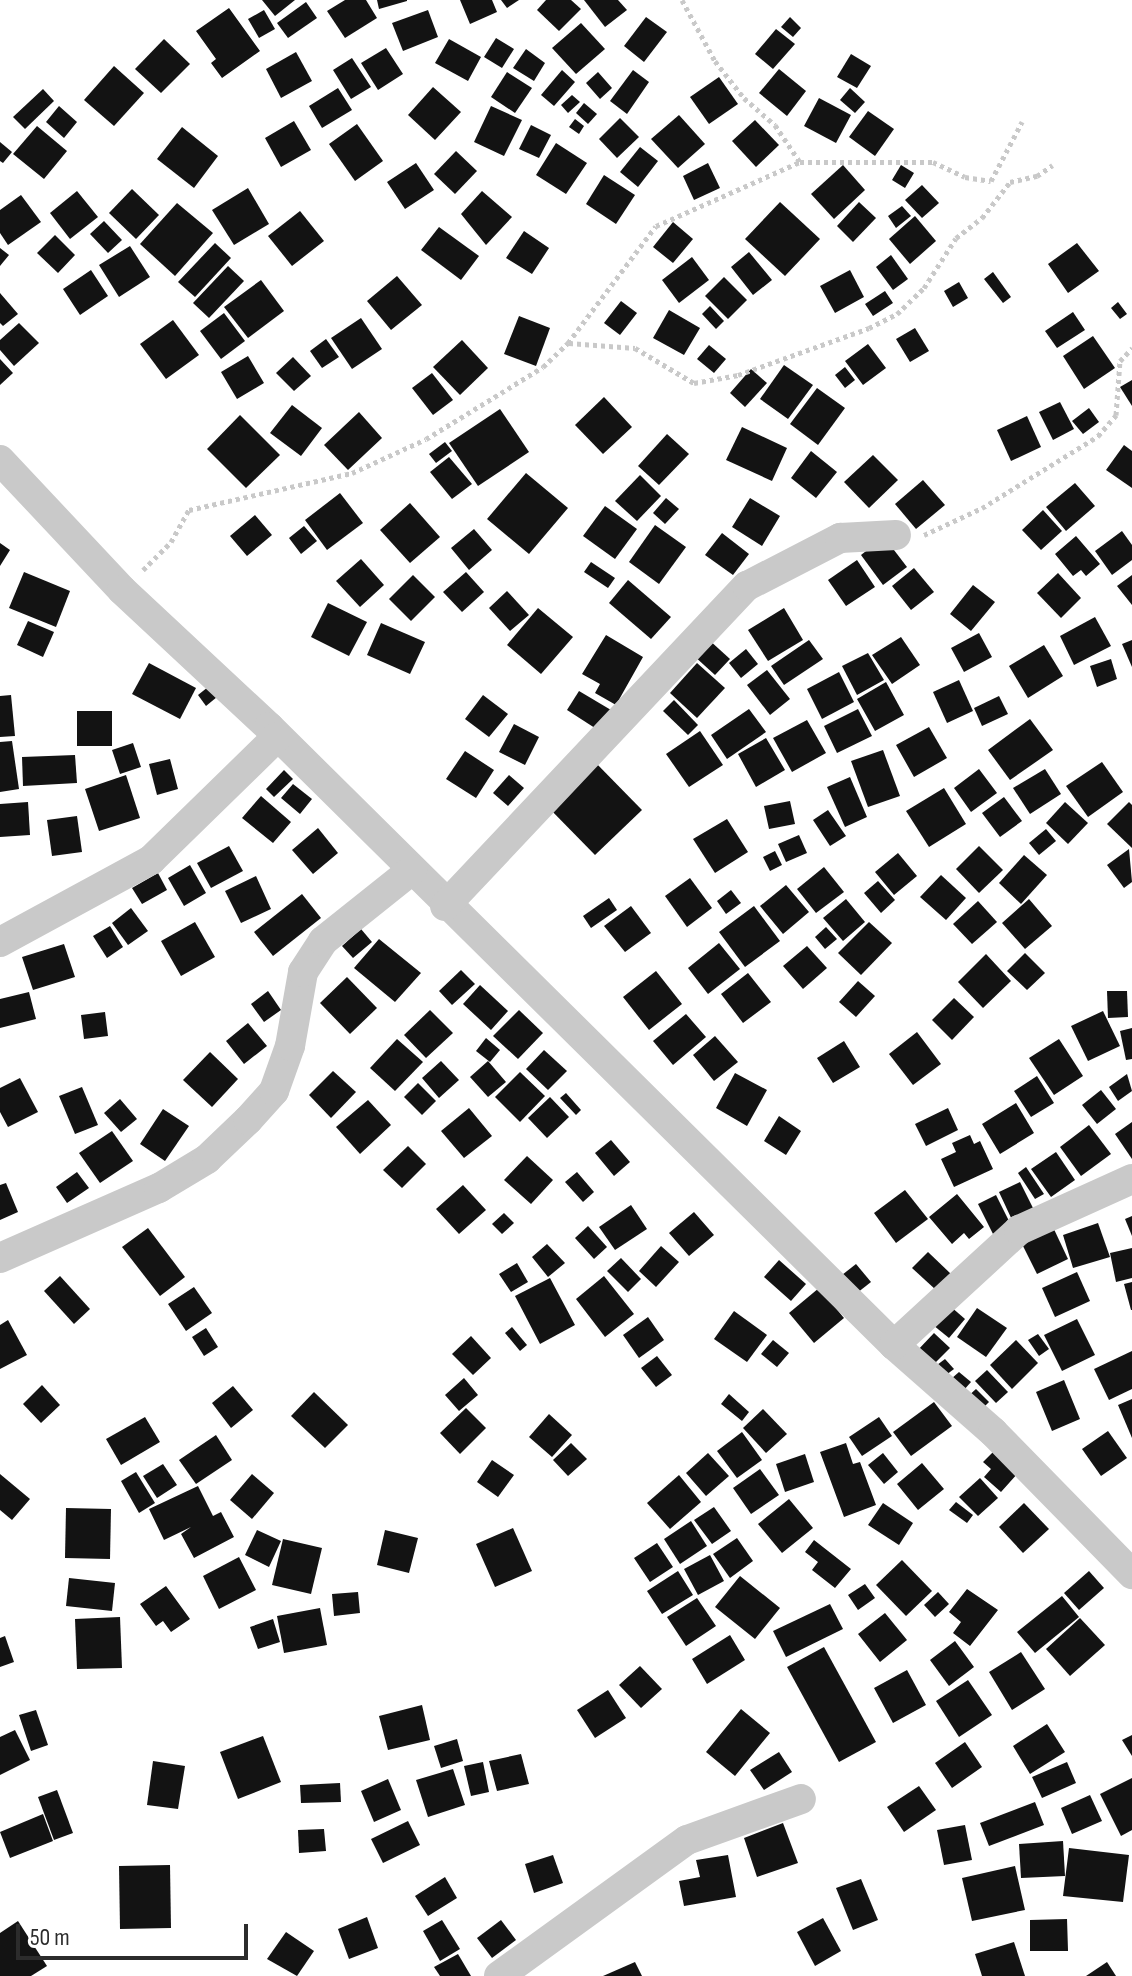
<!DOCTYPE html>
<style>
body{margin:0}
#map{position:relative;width:1132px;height:1976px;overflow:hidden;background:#fff;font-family:"Sofia Sans Condensed",sans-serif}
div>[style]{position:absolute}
.building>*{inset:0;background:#131313}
.path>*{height:5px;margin-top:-2.5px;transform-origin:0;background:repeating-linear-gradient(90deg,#c9c9c9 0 4px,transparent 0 8px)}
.minor>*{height:30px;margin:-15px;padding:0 15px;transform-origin:15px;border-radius:15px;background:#c9c9c9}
span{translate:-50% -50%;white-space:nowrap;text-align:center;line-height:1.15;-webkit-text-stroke:8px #fff;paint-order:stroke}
.scale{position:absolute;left:16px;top:1924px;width:232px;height:36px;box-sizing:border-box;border:4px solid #2c2c2c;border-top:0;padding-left:10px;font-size:24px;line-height:28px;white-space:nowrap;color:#2c2c2c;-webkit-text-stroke:6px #fff;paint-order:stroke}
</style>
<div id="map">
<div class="building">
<div style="clip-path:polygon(262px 0,295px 0,275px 16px)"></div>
<div style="clip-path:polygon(345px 0,366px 0,377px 18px,345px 38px,327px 11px)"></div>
<div style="clip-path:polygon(377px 0,407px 0,407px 1px,379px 9px)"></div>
<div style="clip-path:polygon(460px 0,492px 0,497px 12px,470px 24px)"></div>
<div style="clip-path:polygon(501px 0,519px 0,507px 8px)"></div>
<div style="clip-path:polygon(546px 0,571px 0,581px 9px,559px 31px,537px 10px)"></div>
<div style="clip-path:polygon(584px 0,618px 0,627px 10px,605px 27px)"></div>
<div style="clip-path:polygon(306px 2px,317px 18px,288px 38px,277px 23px)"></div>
<div style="clip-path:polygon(229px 8px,260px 51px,222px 78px,211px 63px,216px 59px,196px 31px)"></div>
<div style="clip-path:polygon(264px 10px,275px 29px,259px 38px,248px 19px)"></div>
<div style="clip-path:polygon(428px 10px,438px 37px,403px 51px,392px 23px)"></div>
<div style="clip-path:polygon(646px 17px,667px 32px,644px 62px,624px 46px)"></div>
<div style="clip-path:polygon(790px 17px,801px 28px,793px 37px,781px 27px)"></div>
<div style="clip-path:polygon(581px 23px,605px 49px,576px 74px,552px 48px)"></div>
<div style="clip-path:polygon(776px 29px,795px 44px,773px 69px,755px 54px)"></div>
<div style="clip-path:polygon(496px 38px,514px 49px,502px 68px,484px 57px)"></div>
<div style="clip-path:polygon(164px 39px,190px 64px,161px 93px,135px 69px)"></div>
<div style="clip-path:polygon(449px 39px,481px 57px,468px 81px,435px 63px)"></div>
<div style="clip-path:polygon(386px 48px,403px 74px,378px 90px,361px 63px)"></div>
<div style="clip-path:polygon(526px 49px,545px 63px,534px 81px,513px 68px)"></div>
<div style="clip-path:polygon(296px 52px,312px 81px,281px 98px,266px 69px)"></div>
<div style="clip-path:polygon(851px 54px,871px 66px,857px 88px,837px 77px)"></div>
<div style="clip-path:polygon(352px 58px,371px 87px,351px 99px,333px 70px)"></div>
<div style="clip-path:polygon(114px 66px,144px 93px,114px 126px,84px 100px)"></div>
<div style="clip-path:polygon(779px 69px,806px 91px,787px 116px,759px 93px)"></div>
<div style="clip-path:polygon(562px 70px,575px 82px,554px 106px,541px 95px)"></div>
<div style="clip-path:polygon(633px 70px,649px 82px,627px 114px,610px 101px)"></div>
<div style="clip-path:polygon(507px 72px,532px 88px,515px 113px,491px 97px)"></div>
<div style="clip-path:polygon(598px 72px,612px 88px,600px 99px,586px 83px)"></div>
<div style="clip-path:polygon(719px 77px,738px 104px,709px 124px,690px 97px)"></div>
<div style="clip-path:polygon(433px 87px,461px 112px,435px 140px,408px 115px)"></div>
<div style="clip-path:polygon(338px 88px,352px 110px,322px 128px,309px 106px)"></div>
<div style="clip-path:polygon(850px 88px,865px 102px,855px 113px,840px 100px)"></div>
<div style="clip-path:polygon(43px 89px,54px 101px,25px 129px,13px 117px)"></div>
<div style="clip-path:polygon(572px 95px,580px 102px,568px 113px,561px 105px)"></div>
<div style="clip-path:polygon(819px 98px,851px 115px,836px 143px,804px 126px)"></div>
<div style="clip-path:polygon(584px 103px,597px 114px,588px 124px,576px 113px)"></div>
<div style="clip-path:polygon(59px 106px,77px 122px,64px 138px,46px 122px)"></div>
<div style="clip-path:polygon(491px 106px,522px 120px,504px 156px,474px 142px)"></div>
<div style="clip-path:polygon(868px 111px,894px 129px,875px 156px,849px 137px)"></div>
<div style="clip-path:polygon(679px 115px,705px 144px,678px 168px,651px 139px)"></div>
<div style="clip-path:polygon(620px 118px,639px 137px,617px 158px,599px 139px)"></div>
<div style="clip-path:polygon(575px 119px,584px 126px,579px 134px,569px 127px)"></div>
<div style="clip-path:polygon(755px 120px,779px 145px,756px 167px,732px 141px)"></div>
<div style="clip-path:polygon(294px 121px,311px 150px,281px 167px,265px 138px)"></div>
<div style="clip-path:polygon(357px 124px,383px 161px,355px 181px,329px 144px)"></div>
<div style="clip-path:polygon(531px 125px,551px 135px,539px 158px,519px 149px)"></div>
<div style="clip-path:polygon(37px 126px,67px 151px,44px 179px,13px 154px)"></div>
<div style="clip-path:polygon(182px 127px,218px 156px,194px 188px,157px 159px)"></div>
<div style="clip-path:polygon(0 142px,12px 152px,3px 163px,0 161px)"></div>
<div style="clip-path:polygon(556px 143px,587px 163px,566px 194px,536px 175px)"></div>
<div style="clip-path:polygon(640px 147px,658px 161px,638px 187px,620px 172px)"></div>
<div style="clip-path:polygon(456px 151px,477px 171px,455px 194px,434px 174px)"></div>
<div style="clip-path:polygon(416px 163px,434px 190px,405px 209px,387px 182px)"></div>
<div style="clip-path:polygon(708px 163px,720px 188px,694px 200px,683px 176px)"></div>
<div style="clip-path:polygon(843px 165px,865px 190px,834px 219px,811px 194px)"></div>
<div style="clip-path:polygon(901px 165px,914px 173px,905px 188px,892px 180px)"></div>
<div style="clip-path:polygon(604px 175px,635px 195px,616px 224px,586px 204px)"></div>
<div style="clip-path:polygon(922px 185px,939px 203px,922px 218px,905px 200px)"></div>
<div style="clip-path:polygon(248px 188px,269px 224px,234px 245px,212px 210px)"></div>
<div style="clip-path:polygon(132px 189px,159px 215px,136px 239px,109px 213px)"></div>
<div style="clip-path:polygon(77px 191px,98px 217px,70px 239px,50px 213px)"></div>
<div style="clip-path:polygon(482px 191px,512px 217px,486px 245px,461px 214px)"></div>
<div style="clip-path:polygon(21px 195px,41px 222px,8px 245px,0 233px,0 210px)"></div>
<div style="clip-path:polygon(780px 202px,820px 239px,785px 276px,745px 239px)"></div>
<div style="clip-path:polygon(859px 202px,876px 218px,853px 242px,837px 226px)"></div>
<div style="clip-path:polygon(177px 203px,213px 233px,175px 276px,140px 244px)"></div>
<div style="clip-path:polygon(902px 206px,911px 216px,896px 228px,888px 216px)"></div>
<div style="clip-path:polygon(300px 211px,324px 241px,292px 266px,268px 236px)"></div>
<div style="clip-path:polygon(915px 216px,936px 241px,910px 264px,889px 239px)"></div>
<div style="clip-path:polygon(104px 221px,122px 240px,108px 253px,90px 234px)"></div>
<div style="clip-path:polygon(673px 222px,693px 239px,673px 263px,653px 247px)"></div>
<div style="clip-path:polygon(439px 227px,479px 256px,461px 280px,421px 250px)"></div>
<div style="clip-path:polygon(524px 231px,549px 248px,532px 274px,506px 258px)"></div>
<div style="clip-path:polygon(55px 235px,75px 255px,58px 273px,37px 253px)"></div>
<div style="clip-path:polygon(215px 243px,231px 258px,195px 297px,178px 282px)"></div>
<div style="clip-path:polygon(1077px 243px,1099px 271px,1068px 293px,1048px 264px)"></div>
<div style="clip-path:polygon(130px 246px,150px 277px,119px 297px,99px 265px)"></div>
<div style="clip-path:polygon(0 248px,9px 255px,0 266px)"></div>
<div style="clip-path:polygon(749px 252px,772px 280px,753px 295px,731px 267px)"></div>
<div style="clip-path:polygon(891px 255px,908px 279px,893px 290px,876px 267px)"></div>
<div style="clip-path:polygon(692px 257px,709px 280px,679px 303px,662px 280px)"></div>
<div style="clip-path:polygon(228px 266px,244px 281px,209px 318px,193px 303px)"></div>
<div style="clip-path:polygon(91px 270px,108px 296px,80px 315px,63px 289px)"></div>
<div style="clip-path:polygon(850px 270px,864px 297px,835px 313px,820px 286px)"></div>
<div style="clip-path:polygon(993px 272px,1011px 297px,1003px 303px,984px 279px)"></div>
<div style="clip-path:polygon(397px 276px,422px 305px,391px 330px,367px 301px)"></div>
<div style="clip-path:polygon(724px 277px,747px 300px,728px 319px,705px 296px)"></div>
<div style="clip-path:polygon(261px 280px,284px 311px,248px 338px,224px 307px)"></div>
<div style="clip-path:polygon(959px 282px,968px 298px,953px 307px,944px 291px)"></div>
<div style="clip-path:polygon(885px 291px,893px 303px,873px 316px,865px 304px)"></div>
<div style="clip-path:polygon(0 293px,18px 314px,3px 326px,0 323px)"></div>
<div style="clip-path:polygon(621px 301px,637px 313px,620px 335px,604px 323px)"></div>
<div style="clip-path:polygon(1118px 302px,1127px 314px,1120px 319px,1111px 308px)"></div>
<div style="clip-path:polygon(710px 306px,724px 321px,716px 329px,702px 314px)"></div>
<div style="clip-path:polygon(669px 310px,700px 328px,684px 355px,653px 338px)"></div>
<div style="clip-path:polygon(1073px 312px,1085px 330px,1057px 348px,1045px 331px)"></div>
<div style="clip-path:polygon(224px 313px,245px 341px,221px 359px,200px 331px)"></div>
<div style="clip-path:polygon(519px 316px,550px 328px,536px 366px,504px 354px)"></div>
<div style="clip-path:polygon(361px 318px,382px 349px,352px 369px,331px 338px)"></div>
<div style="clip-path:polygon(173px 320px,199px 355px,166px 379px,140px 344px)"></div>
<div style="clip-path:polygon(19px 323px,39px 343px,14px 366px,0 350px,0 340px)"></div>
<div style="clip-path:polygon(915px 328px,929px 351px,910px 362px,896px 339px)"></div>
<div style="clip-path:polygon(1093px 336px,1115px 368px,1084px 389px,1063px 356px)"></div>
<div style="clip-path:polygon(326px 339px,339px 357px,322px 368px,310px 351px)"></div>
<div style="clip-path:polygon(462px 340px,488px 368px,460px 395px,433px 367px)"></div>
<div style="clip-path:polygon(868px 344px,886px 368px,863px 385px,845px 361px)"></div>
<div style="clip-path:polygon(709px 345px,726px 359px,714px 373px,697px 359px)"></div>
<div style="clip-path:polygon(248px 356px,264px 383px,237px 399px,221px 372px)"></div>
<div style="clip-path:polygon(293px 357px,311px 376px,294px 391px,276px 373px)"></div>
<div style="clip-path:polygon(0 359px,13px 373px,0 385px)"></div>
<div style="clip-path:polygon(784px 365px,813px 385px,788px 419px,760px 399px)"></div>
<div style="clip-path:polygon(845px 367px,855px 380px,845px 388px,835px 375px)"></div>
<div style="clip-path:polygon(751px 369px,767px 383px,745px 407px,730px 393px)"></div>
<div style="clip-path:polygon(432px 373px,453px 400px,433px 415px,412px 388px)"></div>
<div style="clip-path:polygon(1132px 380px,1132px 406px,1120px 387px)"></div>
<div style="clip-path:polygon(817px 388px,845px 408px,818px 445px,790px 424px)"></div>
<div style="clip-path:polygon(604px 397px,632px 427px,603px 454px,575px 425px)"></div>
<div style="clip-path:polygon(1060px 402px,1074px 429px,1053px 440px,1039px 412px)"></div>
<div style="clip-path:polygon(292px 405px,322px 428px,301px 456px,270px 433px)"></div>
<div style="clip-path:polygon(1089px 408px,1099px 422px,1083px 434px,1072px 421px)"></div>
<div style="clip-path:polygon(500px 409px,529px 452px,478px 486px,449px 443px)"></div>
<div style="clip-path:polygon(359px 412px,382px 438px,348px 470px,324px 445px)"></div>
<div style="clip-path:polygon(240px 415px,280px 455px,246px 488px,207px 449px)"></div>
<div style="clip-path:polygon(1027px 416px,1041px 447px,1011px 461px,997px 430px)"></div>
<div style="clip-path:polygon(742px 427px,787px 448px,772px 481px,726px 460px)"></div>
<div style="clip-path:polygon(667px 434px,689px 454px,659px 485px,638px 466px)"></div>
<div style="clip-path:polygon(445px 442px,452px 451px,436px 463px,429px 454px)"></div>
<div style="clip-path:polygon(1124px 445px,1132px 451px,1132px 488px,1106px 470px)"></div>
<div style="clip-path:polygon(811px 451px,837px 472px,816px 498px,791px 478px)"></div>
<div style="clip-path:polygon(873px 455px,898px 480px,869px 508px,844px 482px)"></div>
<div style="clip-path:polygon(449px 457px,472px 484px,452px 499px,430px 472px)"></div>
<div style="clip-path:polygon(526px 473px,568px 508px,529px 554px,487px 519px)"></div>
<div style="clip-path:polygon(640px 475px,661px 496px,637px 521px,615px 501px)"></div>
<div style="clip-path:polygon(923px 480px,945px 505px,916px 529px,895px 504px)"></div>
<div style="clip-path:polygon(1075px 483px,1095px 506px,1066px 531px,1046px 507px)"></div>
<div style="clip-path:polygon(340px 493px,363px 523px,327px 550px,305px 520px)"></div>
<div style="clip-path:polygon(666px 498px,679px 509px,665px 524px,653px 513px)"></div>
<div style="clip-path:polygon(750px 498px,780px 516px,762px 546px,732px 527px)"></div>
<div style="clip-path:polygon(410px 503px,440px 537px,410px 563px,380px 530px)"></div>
<div style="clip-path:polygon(605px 506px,637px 529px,615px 559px,583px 536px)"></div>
<div style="clip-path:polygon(1043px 510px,1062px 531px,1041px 550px,1022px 530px)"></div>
<div style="clip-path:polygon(255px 515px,272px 535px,247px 556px,230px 536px)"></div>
<div style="clip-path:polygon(655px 525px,686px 547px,659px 584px,629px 562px)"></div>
<div style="clip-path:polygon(304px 526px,317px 541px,301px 554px,289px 538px)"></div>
<div style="clip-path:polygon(474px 529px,492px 550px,469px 570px,451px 548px)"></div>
<div style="clip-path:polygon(1122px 531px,1132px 545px,1132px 560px,1112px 575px,1095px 551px)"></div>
<div style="clip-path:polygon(722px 533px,749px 554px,733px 575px,705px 555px)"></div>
<div style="clip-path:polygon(1076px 536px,1100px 564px,1086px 576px,1081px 570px,1073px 576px,1055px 554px)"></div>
<div style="clip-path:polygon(884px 537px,907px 567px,883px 585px,861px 555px)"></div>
<div style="clip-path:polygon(0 543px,10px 550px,0 566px)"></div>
<div style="clip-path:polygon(361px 559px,384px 585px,360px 607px,336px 581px)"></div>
<div style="clip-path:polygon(857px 560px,875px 587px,846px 606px,828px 580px)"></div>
<div style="clip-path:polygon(591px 562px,615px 578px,608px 588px,584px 572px)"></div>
<div style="clip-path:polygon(914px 568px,934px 592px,911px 610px,892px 586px)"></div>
<div style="clip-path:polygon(24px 572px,70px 591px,56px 627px,9px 608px)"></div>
<div style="clip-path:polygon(466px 572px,484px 592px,462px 612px,443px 592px)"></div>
<div style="clip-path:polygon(1058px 573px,1081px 598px,1061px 618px,1037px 593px)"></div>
<div style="clip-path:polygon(413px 575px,435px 597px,411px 621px,389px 599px)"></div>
<div style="clip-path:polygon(1132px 575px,1132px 605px,1117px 586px)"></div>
<div style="clip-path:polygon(628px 580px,671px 617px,651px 639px,609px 603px)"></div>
<div style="clip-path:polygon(973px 585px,995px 602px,971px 631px,950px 614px)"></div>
<div style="clip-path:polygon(507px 591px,529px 615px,510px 631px,489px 608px)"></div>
<div style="clip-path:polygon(328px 603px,367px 622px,349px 656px,311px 637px)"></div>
<div style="clip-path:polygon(538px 608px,573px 637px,541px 674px,507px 645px)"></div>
<div style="clip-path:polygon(784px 608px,803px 640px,768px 661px,748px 630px)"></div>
<div style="clip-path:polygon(1095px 617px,1111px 646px,1074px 665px,1060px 636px)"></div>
<div style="clip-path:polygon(28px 621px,54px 632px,43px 657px,17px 645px)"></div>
<div style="clip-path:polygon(381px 623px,425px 642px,410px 674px,367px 655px)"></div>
<div style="clip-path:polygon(979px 633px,992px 657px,964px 672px,951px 648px)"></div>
<div style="clip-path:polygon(606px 635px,643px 657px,616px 705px,595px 693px,600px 684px,582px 674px)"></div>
<div style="clip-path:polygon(901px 637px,920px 665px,892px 684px,872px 655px)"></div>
<div style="clip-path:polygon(708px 639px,730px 659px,715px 675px,693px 655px)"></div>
<div style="clip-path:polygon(809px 640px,823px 659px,784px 685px,771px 666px)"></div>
<div style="clip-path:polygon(1132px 640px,1132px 667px,1122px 644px)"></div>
<div style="clip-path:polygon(1044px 645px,1063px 676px,1028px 698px,1009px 666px)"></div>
<div style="clip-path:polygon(746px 649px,758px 664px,741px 678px,729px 663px)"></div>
<div style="clip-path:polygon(868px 653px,884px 680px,857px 695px,842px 666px)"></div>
<div style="clip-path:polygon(1111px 659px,1117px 679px,1097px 687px,1090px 666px)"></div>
<div style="clip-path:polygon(149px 663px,196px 688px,180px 719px,132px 694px)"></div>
<div style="clip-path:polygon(697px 663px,725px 688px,697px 718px,670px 693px)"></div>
<div style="clip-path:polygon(767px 670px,790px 699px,770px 715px,747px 685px)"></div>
<div style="clip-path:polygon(839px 672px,854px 702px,822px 719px,807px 689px)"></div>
<div style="clip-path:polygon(959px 680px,973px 711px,947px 723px,933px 692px)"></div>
<div style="clip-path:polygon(886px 682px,904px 715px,875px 731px,857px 699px)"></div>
<div style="clip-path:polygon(208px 687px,217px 697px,206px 706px,198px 695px)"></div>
<div style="clip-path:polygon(579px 691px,611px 710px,598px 730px,567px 710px)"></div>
<div style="clip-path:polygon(11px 695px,15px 736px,0 737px,0 696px)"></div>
<div style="clip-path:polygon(483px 695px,508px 714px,489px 737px,465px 719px)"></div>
<div style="clip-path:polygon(999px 696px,1008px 714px,982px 726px,974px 708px)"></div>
<div style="clip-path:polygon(674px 700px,698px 725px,688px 735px,663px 711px)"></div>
<div style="clip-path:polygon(749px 709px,766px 732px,727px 759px,711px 735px)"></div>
<div style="clip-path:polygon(858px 709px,872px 736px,837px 753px,824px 726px)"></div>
<div style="clip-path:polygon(77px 711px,112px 711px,112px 746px,77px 746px)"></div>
<div style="clip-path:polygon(1030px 719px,1053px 750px,1010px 780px,988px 750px)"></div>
<div style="clip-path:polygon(807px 720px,826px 753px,792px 772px,773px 738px)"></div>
<div style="clip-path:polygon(514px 724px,539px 737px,525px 765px,499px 752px)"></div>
<div style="clip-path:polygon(929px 727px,947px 758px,914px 777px,896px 745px)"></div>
<div style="clip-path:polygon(700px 731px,723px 765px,689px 787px,666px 754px)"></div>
<div style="clip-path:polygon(766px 738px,785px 770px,756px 787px,738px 754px)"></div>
<div style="clip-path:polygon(12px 741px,19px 789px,0 792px,0 742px)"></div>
<div style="clip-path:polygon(133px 743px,141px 767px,120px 774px,112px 750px)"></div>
<div style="clip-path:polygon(883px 750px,900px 796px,868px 807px,851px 761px)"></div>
<div style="clip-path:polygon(465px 751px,494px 770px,476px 798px,446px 779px)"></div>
<div style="clip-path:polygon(75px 755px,77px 783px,23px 786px,22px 757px)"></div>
<div style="clip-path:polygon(170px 759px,178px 789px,157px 795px,149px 764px)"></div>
<div style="clip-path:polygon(594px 761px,642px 810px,595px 855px,547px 806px)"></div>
<div style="clip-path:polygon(1102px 762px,1123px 792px,1088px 817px,1066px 786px)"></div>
<div style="clip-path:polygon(979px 769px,997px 793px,971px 812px,954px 788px)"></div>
<div style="clip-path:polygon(1045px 769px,1061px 794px,1030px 814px,1013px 788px)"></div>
<div style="clip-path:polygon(284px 770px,293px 779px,274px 797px,266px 789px)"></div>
<div style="clip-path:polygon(126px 775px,140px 818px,99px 831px,85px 789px)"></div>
<div style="clip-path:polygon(509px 775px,524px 788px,508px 806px,493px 793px)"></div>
<div style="clip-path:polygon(850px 777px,867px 817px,845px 827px,827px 787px)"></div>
<div style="clip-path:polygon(293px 784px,312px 799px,300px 814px,281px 798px)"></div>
<div style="clip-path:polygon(944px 788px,966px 824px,929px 847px,906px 811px)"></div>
<div style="clip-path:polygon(261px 796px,291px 822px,273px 843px,242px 818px)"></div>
<div style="clip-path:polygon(1004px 797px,1022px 821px,1000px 837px,982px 813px)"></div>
<div style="clip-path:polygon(790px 801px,795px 824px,769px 829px,764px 806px)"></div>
<div style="clip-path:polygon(28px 802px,30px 835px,0 837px,0 804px)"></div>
<div style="clip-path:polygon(1065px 802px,1088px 823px,1068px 844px,1046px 823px)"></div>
<div style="clip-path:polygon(1129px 802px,1132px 805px,1132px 848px,1107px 824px)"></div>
<div style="clip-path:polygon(828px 810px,846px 836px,830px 846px,813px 820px)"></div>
<div style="clip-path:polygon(77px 816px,82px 852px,52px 856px,47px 820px)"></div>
<div style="clip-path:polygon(727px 819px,748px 852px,715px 873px,693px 839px)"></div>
<div style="clip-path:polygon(318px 828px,338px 853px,313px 874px,292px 850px)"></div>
<div style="clip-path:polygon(1046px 829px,1056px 841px,1039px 855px,1029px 843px)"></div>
<div style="clip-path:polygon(799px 835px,807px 853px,786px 862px,778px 844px)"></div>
<div style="clip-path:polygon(229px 846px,243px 871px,211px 888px,197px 863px)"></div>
<div style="clip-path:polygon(979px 846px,1003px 870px,979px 893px,956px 869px)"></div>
<div style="clip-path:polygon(1129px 849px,1132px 882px,1124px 888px,1107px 865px)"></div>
<div style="clip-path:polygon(775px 851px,782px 865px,770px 871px,763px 857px)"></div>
<div style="clip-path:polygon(898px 853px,917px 876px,894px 895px,875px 872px)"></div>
<div style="clip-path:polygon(1024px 855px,1047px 875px,1021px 904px,999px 883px)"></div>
<div style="clip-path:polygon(190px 865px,206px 893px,184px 906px,168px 878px)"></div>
<div style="clip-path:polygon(824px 867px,844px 892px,816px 913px,797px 889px)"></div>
<div style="clip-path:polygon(158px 873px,167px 890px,142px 904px,132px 888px)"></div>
<div style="clip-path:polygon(941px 875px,966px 898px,946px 920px,920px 897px)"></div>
<div style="clip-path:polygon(256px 876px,271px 909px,241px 923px,225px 891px)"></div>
<div style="clip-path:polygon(690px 878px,712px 908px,687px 927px,665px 896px)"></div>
<div style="clip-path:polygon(878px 881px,895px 900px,881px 913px,864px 893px)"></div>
<div style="clip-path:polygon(786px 885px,809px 912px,783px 934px,760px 906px)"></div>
<div style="clip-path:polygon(731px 890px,741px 903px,726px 914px,717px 901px)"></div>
<div style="clip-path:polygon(302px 894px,321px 918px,273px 956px,254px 932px)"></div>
<div style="clip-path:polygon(609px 898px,617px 910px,591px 928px,583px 916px)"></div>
<div style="clip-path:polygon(846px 899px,865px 922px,843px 941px,823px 918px)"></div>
<div style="clip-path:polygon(1029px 899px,1052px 926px,1025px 949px,1002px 923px)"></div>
<div style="clip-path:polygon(978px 901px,997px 922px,972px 944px,953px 924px)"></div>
<div style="clip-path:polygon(631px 906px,651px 933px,625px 952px,604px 926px)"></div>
<div style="clip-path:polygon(754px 906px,780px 941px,745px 967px,719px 932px)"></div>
<div style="clip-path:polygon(131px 908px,148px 931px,128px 945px,112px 923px)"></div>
<div style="clip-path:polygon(195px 922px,215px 957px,181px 976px,161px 941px)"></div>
<div style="clip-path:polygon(869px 922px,892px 943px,861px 975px,838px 953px)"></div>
<div style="clip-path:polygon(110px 926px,123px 947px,107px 958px,93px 936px)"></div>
<div style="clip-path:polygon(826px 927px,837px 939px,825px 949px,815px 937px)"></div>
<div style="clip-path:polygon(361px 929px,372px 942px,353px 958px,342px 946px)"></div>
<div style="clip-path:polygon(379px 939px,421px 973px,395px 1002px,354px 968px)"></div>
<div style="clip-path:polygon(719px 943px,740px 969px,708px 994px,688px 968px)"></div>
<div style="clip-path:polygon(64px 944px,75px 977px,33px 990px,22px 957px)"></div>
<div style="clip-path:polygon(807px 946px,827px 968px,803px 989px,783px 966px)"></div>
<div style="clip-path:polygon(1025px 953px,1045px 973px,1027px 990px,1007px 971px)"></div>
<div style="clip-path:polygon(986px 954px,1011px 981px,983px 1008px,958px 982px)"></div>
<div style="clip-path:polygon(461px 970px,475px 984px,452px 1005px,439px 991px)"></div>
<div style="clip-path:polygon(656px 971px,682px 1004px,649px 1030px,623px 997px)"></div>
<div style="clip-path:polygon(748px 973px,771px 1002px,743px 1023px,721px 994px)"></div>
<div style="clip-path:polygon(347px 977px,377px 1008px,350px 1034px,320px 1003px)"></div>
<div style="clip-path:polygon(858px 981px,875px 996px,856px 1017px,839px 1002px)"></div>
<div style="clip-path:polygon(480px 985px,508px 1011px,491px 1030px,463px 1004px)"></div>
<div style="clip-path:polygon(268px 991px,281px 1010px,264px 1022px,251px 1004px)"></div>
<div style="clip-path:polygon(1107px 991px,1127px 991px,1128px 1017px,1108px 1018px)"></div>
<div style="clip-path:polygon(29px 992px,36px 1019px,0 1028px,0 999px)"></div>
<div style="clip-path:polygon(954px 998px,974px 1017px,952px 1040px,932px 1020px)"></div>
<div style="clip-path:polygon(430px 1010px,453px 1033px,426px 1058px,404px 1035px)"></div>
<div style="clip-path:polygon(519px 1010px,543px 1033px,518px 1059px,493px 1036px)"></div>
<div style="clip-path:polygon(1103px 1011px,1120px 1046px,1088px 1061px,1071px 1026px)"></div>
<div style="clip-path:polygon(105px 1012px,108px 1036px,84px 1039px,81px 1015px)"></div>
<div style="clip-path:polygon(686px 1014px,706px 1037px,673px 1065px,653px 1041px)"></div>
<div style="clip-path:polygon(248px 1023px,267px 1046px,244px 1064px,226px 1041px)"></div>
<div style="clip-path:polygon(1132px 1028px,1132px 1059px,1126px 1060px,1120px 1031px)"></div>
<div style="clip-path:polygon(917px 1032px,941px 1064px,913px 1085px,889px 1054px)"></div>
<div style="clip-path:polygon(715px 1036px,738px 1062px,714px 1081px,693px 1055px)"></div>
<div style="clip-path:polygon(486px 1038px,500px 1050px,490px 1062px,476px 1051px)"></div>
<div style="clip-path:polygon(397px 1039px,423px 1062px,395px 1091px,370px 1068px)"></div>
<div style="clip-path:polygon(1059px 1039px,1083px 1076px,1054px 1095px,1029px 1058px)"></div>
<div style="clip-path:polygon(844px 1041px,860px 1067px,833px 1083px,817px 1058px)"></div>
<div style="clip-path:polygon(544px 1050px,567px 1071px,548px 1090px,526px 1069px)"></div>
<div style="clip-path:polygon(210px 1052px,238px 1079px,212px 1107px,183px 1080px)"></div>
<div style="clip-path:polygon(441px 1061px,459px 1080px,439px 1098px,422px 1078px)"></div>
<div style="clip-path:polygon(488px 1061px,506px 1082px,488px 1097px,470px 1077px)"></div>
<div style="clip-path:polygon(333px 1071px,356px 1092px,331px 1118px,309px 1095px)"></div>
<div style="clip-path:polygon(520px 1072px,545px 1096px,520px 1122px,495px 1097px)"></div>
<div style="clip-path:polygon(735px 1073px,767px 1090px,747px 1126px,716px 1108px)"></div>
<div style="clip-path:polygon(1127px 1074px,1132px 1091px,1118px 1101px,1109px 1087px)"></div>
<div style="clip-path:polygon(1037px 1076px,1054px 1103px,1031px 1117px,1014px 1091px)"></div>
<div style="clip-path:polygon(20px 1078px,38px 1112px,8px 1127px,0 1112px,0 1088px)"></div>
<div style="clip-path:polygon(418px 1083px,436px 1101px,422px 1115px,404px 1097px)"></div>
<div style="clip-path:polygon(82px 1087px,98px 1125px,75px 1134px,59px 1096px)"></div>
<div style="clip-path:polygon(1101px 1090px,1116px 1109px,1097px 1124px,1082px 1105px)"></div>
<div style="clip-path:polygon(566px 1093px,581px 1110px,576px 1115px,560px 1098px)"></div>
<div style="clip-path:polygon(550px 1097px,569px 1117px,547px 1138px,528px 1118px)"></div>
<div style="clip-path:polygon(120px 1099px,137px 1119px,121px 1132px,104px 1113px)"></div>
<div style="clip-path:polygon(368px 1100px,391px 1125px,360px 1154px,336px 1127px)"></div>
<div style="clip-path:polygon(1016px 1103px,1034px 1133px,1000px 1154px,982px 1124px)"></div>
<div style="clip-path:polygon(469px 1108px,492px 1136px,464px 1158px,441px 1131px)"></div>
<div style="clip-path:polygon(948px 1108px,958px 1130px,926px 1146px,915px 1124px)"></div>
<div style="clip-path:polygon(163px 1109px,189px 1126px,165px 1161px,140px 1144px)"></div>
<div style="clip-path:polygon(779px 1116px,801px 1131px,786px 1155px,764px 1141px)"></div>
<div style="clip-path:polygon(1132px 1122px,1132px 1159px,1115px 1134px)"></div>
<div style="clip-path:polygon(1089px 1125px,1111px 1154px,1081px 1176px,1060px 1147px)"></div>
<div style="clip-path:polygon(112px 1131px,133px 1161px,100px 1183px,79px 1153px)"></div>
<div style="clip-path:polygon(970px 1135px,974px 1144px,980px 1141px,993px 1169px,954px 1187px,941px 1159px,956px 1152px,952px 1143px)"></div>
<div style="clip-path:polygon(611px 1140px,630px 1162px,614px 1176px,595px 1153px)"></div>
<div style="clip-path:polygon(408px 1146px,426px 1164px,402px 1188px,383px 1170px)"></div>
<div style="clip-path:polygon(1056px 1152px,1075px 1180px,1051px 1197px,1031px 1169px)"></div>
<div style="clip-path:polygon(527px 1156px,553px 1180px,531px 1204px,504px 1180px)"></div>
<div style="clip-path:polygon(1026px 1167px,1044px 1194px,1035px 1199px,1018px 1173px)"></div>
<div style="clip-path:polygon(77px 1172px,89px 1188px,67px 1203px,56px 1187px)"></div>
<div style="clip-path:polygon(577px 1172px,594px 1192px,583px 1202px,565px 1182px)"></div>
<div style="clip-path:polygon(1020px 1182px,1035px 1212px,1013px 1222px,999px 1192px)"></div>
<div style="clip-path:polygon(6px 1183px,18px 1212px,0 1220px,0 1185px)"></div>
<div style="clip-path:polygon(463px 1185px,486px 1210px,459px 1234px,436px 1209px)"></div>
<div style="clip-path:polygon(905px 1190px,928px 1219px,896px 1243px,874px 1213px)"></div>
<div style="clip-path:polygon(957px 1194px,984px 1227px,969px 1239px,964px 1233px,952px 1244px,929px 1217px)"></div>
<div style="clip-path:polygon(996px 1195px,1011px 1225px,993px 1234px,978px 1204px)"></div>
<div style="clip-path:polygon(631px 1205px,647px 1229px,615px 1250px,599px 1227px)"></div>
<div style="clip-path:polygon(694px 1212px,714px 1235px,689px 1256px,669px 1233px)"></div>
<div style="clip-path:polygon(504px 1213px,514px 1223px,502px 1234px,492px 1224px)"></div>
<div style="clip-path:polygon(1132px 1216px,1132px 1236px,1125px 1219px)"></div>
<div style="clip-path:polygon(1098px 1223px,1110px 1257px,1073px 1268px,1063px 1235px)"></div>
<div style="clip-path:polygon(1052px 1225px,1068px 1259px,1037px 1274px,1020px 1240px)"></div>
<div style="clip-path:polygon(588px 1226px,607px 1247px,594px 1259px,575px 1238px)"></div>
<div style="clip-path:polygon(148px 1228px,185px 1277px,160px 1296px,122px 1247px)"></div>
<div style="clip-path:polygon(547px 1244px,565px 1263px,548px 1277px,532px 1257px)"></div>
<div style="clip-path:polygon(661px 1246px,679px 1262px,656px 1287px,639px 1271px)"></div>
<div style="clip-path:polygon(1132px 1248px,1132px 1278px,1116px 1282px,1110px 1253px)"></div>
<div style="clip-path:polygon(928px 1252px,951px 1274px,936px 1290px,912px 1268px)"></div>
<div style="clip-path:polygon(621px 1258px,641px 1279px,628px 1292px,607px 1271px)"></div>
<div style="clip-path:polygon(779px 1260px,806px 1284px,791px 1301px,764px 1277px)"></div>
<div style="clip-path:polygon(517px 1263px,528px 1282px,511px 1292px,499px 1274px)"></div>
<div style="clip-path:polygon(856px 1264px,871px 1282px,857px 1293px,842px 1275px)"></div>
<div style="clip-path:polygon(1077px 1272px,1090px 1301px,1055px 1317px,1042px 1288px)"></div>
<div style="clip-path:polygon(60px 1276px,90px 1309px,74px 1324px,44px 1291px)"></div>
<div style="clip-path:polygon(604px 1276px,634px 1314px,605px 1337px,576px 1299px)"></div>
<div style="clip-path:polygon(550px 1278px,575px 1325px,540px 1344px,515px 1296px)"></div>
<div style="clip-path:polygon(1132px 1282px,1132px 1310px,1131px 1310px,1124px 1284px)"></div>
<div style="clip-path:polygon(194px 1287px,212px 1313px,186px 1331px,168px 1304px)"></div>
<div style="clip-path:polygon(819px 1288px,844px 1318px,814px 1343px,789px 1313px)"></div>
<div style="clip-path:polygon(950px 1306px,965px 1319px,949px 1338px,933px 1325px)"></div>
<div style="clip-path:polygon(977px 1308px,1007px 1328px,986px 1357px,957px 1337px)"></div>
<div style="clip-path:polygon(734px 1311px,767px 1335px,747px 1362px,714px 1339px)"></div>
<div style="clip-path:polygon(648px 1317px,664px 1340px,639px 1358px,623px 1335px)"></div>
<div style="clip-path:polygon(1077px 1319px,1095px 1355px,1062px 1371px,1044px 1335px)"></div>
<div style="clip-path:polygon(8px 1320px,27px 1355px,0 1369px,0 1325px)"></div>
<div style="clip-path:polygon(512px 1327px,527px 1345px,520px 1351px,505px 1333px)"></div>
<div style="clip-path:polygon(206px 1328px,218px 1347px,204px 1356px,192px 1337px)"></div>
<div style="clip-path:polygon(934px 1333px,950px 1348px,932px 1366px,916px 1352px)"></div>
<div style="clip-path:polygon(1038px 1334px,1049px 1349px,1039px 1356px,1028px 1340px)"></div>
<div style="clip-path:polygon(471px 1336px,491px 1358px,473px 1375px,452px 1354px)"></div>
<div style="clip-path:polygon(773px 1340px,789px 1353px,777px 1367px,761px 1354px)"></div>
<div style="clip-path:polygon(1016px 1340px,1038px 1363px,1012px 1389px,990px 1365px)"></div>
<div style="clip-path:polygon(1132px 1351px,1132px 1389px,1109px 1400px,1094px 1369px)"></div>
<div style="clip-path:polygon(657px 1356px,672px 1375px,656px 1387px,641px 1368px)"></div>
<div style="clip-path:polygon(945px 1359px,954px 1369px,946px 1375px,937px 1365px)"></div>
<div style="clip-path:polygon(987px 1370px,1008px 1392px,996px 1403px,975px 1381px)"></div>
<div style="clip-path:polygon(959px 1372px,971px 1382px,963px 1391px,951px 1379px)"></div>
<div style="clip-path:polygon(464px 1378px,478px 1395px,459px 1411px,445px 1395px)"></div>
<div style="clip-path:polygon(1064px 1380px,1080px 1419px,1052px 1431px,1036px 1392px)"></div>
<div style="clip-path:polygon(42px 1385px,60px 1405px,41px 1423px,23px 1404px)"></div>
<div style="clip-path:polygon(233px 1386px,253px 1410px,231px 1428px,212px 1403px)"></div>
<div style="clip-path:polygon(976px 1389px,989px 1402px,979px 1412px,966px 1398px)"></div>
<div style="clip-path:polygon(314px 1392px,348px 1425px,325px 1448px,291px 1416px)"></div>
<div style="clip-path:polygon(729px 1394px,749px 1412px,742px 1421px,721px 1404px)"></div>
<div style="clip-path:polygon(1132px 1399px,1132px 1438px,1118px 1405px)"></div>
<div style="clip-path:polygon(934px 1402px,952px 1426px,911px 1456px,893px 1432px)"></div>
<div style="clip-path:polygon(466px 1408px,486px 1428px,460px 1454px,440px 1433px)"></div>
<div style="clip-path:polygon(763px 1409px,787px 1434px,766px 1453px,743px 1428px)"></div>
<div style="clip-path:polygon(549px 1414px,572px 1435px,552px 1457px,529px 1437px)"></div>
<div style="clip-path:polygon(145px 1417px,160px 1442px,121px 1465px,106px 1439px)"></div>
<div style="clip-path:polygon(879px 1417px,892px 1436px,862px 1456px,849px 1437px)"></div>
<div style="clip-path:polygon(1108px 1431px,1127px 1458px,1101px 1476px,1082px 1449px)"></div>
<div style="clip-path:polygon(742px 1432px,762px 1460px,737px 1478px,717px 1451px)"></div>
<div style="clip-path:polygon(216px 1435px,232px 1460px,196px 1484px,179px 1460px)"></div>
<div style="clip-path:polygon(571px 1443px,587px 1459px,568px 1476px,553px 1460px)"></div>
<div style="clip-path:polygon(846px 1443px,853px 1464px,860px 1462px,876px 1505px,844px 1517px,820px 1452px)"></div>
<div style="clip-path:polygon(994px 1451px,1018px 1473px,1001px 1492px,984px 1477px,991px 1469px,983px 1462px)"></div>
<div style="clip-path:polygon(708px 1453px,729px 1476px,706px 1496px,686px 1473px)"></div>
<div style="clip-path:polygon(883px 1453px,898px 1472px,884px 1484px,868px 1465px)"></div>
<div style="clip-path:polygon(805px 1454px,814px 1482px,785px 1492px,776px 1464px)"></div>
<div style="clip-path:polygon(492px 1460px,514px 1475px,498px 1497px,477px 1482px)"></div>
<div style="clip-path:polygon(922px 1463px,944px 1489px,918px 1510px,897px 1484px)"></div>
<div style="clip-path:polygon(163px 1464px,177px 1485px,157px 1498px,143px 1476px)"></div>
<div style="clip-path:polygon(760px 1469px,779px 1495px,751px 1514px,733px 1488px)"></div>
<div style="clip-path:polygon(136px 1472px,155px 1503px,139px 1513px,121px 1481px)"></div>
<div style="clip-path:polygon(0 1474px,30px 1499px,12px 1520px,0 1510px)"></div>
<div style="clip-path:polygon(252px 1474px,274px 1493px,252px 1519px,230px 1500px)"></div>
<div style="clip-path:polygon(679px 1475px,701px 1502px,670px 1529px,647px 1503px)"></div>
<div style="clip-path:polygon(980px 1478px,998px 1498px,978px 1516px,959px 1497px)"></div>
<div style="clip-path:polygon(198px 1486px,213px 1516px,221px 1512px,234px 1537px,194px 1558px,181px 1534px,191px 1527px,164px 1540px,149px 1509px)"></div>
<div style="clip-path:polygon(789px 1499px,813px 1528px,782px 1553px,758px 1524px)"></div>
<div style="clip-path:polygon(956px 1502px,973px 1515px,967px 1523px,949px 1510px)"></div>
<div style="clip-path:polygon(883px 1503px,913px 1523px,899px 1545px,868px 1525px)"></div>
<div style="clip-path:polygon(1024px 1503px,1049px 1529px,1023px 1553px,999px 1527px)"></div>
<div style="clip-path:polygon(714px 1507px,731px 1531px,712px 1544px,694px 1520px)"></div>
<div style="clip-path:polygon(66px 1508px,111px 1509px,110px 1559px,65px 1558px)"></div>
<div style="clip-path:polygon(691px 1521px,707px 1546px,680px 1564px,664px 1539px)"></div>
<div style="clip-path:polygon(513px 1528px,532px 1571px,495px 1587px,476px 1544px)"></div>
<div style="clip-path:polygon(257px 1530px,281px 1541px,269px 1567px,245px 1555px)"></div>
<div style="clip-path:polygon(385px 1530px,418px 1538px,409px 1573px,377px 1565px)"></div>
<div style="clip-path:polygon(737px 1538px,753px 1561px,730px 1578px,713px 1554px)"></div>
<div style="clip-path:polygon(283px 1539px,322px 1548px,311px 1594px,272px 1585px)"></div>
<div style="clip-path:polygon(814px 1540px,851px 1569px,835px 1588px,812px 1570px,818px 1562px,805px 1552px)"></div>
<div style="clip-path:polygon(657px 1543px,673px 1567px,650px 1582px,634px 1558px)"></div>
<div style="clip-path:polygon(710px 1555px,724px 1581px,698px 1595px,684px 1569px)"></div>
<div style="clip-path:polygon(239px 1557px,256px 1590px,219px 1609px,203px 1576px)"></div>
<div style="clip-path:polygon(902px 1560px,932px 1591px,906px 1616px,876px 1585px)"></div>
<div style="clip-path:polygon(678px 1571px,693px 1595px,662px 1614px,647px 1591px)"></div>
<div style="clip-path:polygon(1089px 1571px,1104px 1588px,1079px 1610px,1064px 1593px)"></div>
<div style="clip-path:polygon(740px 1576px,780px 1608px,755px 1639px,715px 1607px)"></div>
<div style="clip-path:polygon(69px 1578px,115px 1583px,112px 1611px,66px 1606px)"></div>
<div style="clip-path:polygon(865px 1584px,875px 1598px,858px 1610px,848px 1595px)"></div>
<div style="clip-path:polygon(166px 1586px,190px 1619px,171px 1632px,163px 1621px,156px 1626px,140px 1604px)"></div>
<div style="clip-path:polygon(967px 1589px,998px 1610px,970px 1646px,953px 1633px,961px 1622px,949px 1612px)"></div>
<div style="clip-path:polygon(358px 1592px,360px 1613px,334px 1616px,332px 1594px)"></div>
<div style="clip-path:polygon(938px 1592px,949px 1604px,935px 1617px,924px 1605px)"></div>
<div style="clip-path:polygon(1062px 1596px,1079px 1617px,1035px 1653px,1017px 1632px)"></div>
<div style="clip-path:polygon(697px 1598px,716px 1626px,686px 1646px,667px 1617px)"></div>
<div style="clip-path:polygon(830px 1604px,843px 1629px,786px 1657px,773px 1631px)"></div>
<div style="clip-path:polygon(320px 1608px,327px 1645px,284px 1653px,277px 1616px)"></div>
<div style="clip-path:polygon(885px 1613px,907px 1640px,880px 1662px,858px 1634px)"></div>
<div style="clip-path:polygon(120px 1617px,122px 1668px,77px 1669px,75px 1619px)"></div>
<div style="clip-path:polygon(1080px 1618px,1105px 1645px,1070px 1676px,1046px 1649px)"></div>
<div style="clip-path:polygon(273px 1619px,280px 1642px,258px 1649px,250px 1627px)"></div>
<div style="clip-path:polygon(730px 1635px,745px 1660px,707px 1684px,692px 1659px)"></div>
<div style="clip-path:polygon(5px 1636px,14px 1662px,0 1667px,0 1638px)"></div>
<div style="clip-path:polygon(955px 1641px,974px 1667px,949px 1686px,930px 1660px)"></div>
<div style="clip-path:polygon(824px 1647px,876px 1742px,839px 1762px,787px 1667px)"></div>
<div style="clip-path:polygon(1021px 1652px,1045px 1689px,1012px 1710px,989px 1672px)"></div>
<div style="clip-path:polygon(640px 1666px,662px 1689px,641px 1708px,619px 1685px)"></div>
<div style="clip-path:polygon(907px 1670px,926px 1705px,893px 1723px,874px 1688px)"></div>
<div style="clip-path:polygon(968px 1680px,992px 1715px,959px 1737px,936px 1701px)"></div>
<div style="clip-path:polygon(608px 1690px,626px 1718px,595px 1738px,577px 1710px)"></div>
<div style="clip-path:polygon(422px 1705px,430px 1740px,388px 1750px,379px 1716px)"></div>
<div style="clip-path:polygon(741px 1709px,770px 1733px,735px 1776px,706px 1752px)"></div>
<div style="clip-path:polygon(36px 1710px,48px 1745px,31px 1751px,19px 1715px)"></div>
<div style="clip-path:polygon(1047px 1724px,1065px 1752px,1030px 1774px,1013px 1746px)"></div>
<div style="clip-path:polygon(15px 1730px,30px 1760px,0 1775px,0 1737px)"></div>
<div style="clip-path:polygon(1132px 1735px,1132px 1756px,1122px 1740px)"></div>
<div style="clip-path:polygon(263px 1736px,281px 1782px,238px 1799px,220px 1752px)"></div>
<div style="clip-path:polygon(457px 1739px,463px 1761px,441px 1768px,434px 1746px)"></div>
<div style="clip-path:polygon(965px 1742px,982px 1767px,952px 1788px,935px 1763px)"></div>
<div style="clip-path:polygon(779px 1752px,792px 1772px,764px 1790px,750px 1770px)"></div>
<div style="clip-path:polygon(521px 1754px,529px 1784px,497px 1791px,489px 1761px)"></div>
<div style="clip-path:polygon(153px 1761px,185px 1766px,178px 1809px,147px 1805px)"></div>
<div style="clip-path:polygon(483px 1762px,489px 1792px,471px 1796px,464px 1766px)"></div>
<div style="clip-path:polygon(1067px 1762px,1076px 1783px,1042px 1798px,1032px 1777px)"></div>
<div style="clip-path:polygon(453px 1769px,465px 1805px,428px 1817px,416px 1780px)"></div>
<div style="clip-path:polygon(1132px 1778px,1132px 1830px,1121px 1836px,1100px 1794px)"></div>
<div style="clip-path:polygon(388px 1779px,401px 1810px,374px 1822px,361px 1791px)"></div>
<div style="clip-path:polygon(340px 1783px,341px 1802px,301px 1803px,300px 1785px)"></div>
<div style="clip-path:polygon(919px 1786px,936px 1810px,904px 1832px,887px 1807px)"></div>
<div style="clip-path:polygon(57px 1790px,73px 1833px,54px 1840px,38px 1797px)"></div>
<div style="clip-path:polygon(1090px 1795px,1102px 1821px,1072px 1834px,1061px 1808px)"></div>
<div style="clip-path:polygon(1035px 1802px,1044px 1825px,989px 1846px,980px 1823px)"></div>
<div style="clip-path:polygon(43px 1814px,53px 1841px,10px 1858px,0 1832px)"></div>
<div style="clip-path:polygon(408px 1821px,420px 1845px,383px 1863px,371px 1839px)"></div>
<div style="clip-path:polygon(783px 1823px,798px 1863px,757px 1877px,744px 1838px)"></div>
<div style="clip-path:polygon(965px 1825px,972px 1860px,944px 1865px,937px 1830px)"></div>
<div style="clip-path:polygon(324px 1829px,326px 1851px,299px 1853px,298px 1830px)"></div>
<div style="clip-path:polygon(1063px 1841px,1065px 1876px,1021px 1878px,1019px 1844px)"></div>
<div style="clip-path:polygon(1069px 1848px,1129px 1855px,1123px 1902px,1063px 1896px)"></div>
<div style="clip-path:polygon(553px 1855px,563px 1883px,534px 1893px,525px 1864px)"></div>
<div style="clip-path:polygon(728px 1855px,736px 1897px,684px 1906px,679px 1881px,700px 1877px,696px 1860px)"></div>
<div style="clip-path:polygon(170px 1865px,171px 1928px,120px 1929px,119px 1866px)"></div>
<div style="clip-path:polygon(1015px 1866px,1025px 1910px,972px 1921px,962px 1878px)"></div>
<div style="clip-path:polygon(445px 1877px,457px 1898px,428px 1916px,415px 1896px)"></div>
<div style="clip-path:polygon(861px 1879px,878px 1920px,853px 1930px,836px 1888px)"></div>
<div style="clip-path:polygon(367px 1917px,378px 1948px,349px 1959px,338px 1929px)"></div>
<div style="clip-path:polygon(823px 1918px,841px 1951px,815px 1966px,797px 1932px)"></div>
<div style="clip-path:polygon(1067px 1919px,1068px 1951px,1030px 1951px,1030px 1920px)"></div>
<div style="clip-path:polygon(442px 1920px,460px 1949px,440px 1961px,423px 1931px)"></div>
<div style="clip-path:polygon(501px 1920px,516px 1940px,492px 1958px,477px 1938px)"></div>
<div style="clip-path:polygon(18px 1921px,47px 1966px,31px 1976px,0 1976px,0 1933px)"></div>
<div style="clip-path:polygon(286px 1932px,314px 1951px,297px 1976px,267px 1959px)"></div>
<div style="clip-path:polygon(1014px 1942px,1025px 1976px,982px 1976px,975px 1954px)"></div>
<div style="clip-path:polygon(458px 1954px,471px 1976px,440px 1976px,434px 1967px)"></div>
<div style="clip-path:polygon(635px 1962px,642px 1976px,603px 1976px)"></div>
<div style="clip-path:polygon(1107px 1962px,1116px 1976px,1086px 1976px)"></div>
</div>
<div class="path">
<div style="left:682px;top:0;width:69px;rotate:61.6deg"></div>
<div style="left:715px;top:61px;width:47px;rotate:51.9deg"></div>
<div style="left:744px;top:98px;width:41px;rotate:41.1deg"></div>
<div style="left:775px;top:125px;width:45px;rotate:56deg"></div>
<div style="left:569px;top:343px;width:66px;rotate:4.3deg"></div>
<div style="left:635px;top:348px;width:69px;rotate:30.7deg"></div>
<div style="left:694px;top:383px;width:45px;rotate:-10.3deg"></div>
<div style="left:738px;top:375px;width:139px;rotate:-19.7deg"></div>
<div style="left:869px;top:328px;width:31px;rotate:-27deg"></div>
<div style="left:897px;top:314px;width:37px;rotate:-44deg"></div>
<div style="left:924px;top:288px;width:59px;rotate:-57.4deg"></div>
<div style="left:956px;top:238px;width:33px;rotate:-38deg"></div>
<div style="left:982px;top:218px;width:46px;rotate:-52.1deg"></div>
<div style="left:1010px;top:182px;width:28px;rotate:-13deg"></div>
<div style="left:1037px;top:176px;width:19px;rotate:-35deg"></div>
<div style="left:924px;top:535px;width:64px;rotate:-25deg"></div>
<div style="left:982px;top:508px;width:137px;rotate:-31.8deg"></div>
<div style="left:1098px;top:436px;width:28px;rotate:-49deg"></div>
<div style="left:1116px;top:415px;width:54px;rotate:-85.8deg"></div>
<div style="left:1120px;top:361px;width:18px;rotate:-47deg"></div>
<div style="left:143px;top:570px;width:40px;rotate:-45deg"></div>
<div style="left:171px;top:542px;width:37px;rotate:-61deg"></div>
<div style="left:189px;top:510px;width:167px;rotate:-12.8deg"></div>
<div style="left:352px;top:473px;width:81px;rotate:-24.7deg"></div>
<div style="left:426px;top:439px;width:137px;rotate:-31.6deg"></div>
<div style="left:543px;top:367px;width:35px;rotate:-44deg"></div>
<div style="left:568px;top:343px;width:146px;rotate:-53.1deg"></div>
<div style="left:656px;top:226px;width:158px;rotate:-24deg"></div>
<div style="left:800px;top:162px;width:133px"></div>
<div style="left:933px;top:162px;width:35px;rotate:25deg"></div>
<div style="left:965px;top:177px;width:26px;rotate:9deg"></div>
<div style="left:991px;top:181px;width:67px;rotate:-62.3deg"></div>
</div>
<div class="minor">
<div style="left:0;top:460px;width:178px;rotate:46.8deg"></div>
<div style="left:122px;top:590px;width:201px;rotate:43deg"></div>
<div style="left:269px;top:727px;width:879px;rotate:44.68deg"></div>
<div style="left:894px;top:1345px;width:132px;rotate:41.3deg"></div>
<div style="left:993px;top:1432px;width:199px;rotate:45.6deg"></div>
<div style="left:445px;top:906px;width:440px;rotate:-46.7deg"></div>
<div style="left:747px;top:586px;width:105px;rotate:-27.3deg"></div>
<div style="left:840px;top:538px;width:56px;rotate:-3.1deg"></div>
<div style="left:0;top:942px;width:172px;rotate:-28.5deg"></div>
<div style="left:151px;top:860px;width:176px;rotate:-44.3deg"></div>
<div style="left:0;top:1258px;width:174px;rotate:-23.8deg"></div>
<div style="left:159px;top:1188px;width:56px;rotate:-31.1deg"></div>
<div style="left:207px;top:1159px;width:57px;rotate:-43.6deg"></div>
<div style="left:248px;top:1120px;width:39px;rotate:-48deg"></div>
<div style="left:274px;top:1091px;width:48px;rotate:-70.4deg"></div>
<div style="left:290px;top:1046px;width:75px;rotate:-80deg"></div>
<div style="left:303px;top:972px;width:37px;rotate:-57deg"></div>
<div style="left:323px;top:941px;width:114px;rotate:-38.6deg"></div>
<div style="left:894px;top:1345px;width:170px;rotate:-42.6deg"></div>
<div style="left:1019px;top:1230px;width:124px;rotate:-24.3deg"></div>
<div style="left:499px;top:1976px;width:232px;rotate:-35.9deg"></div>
<div style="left:687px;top:1840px;width:121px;rotate:-19.8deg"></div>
</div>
<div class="scale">50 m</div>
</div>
